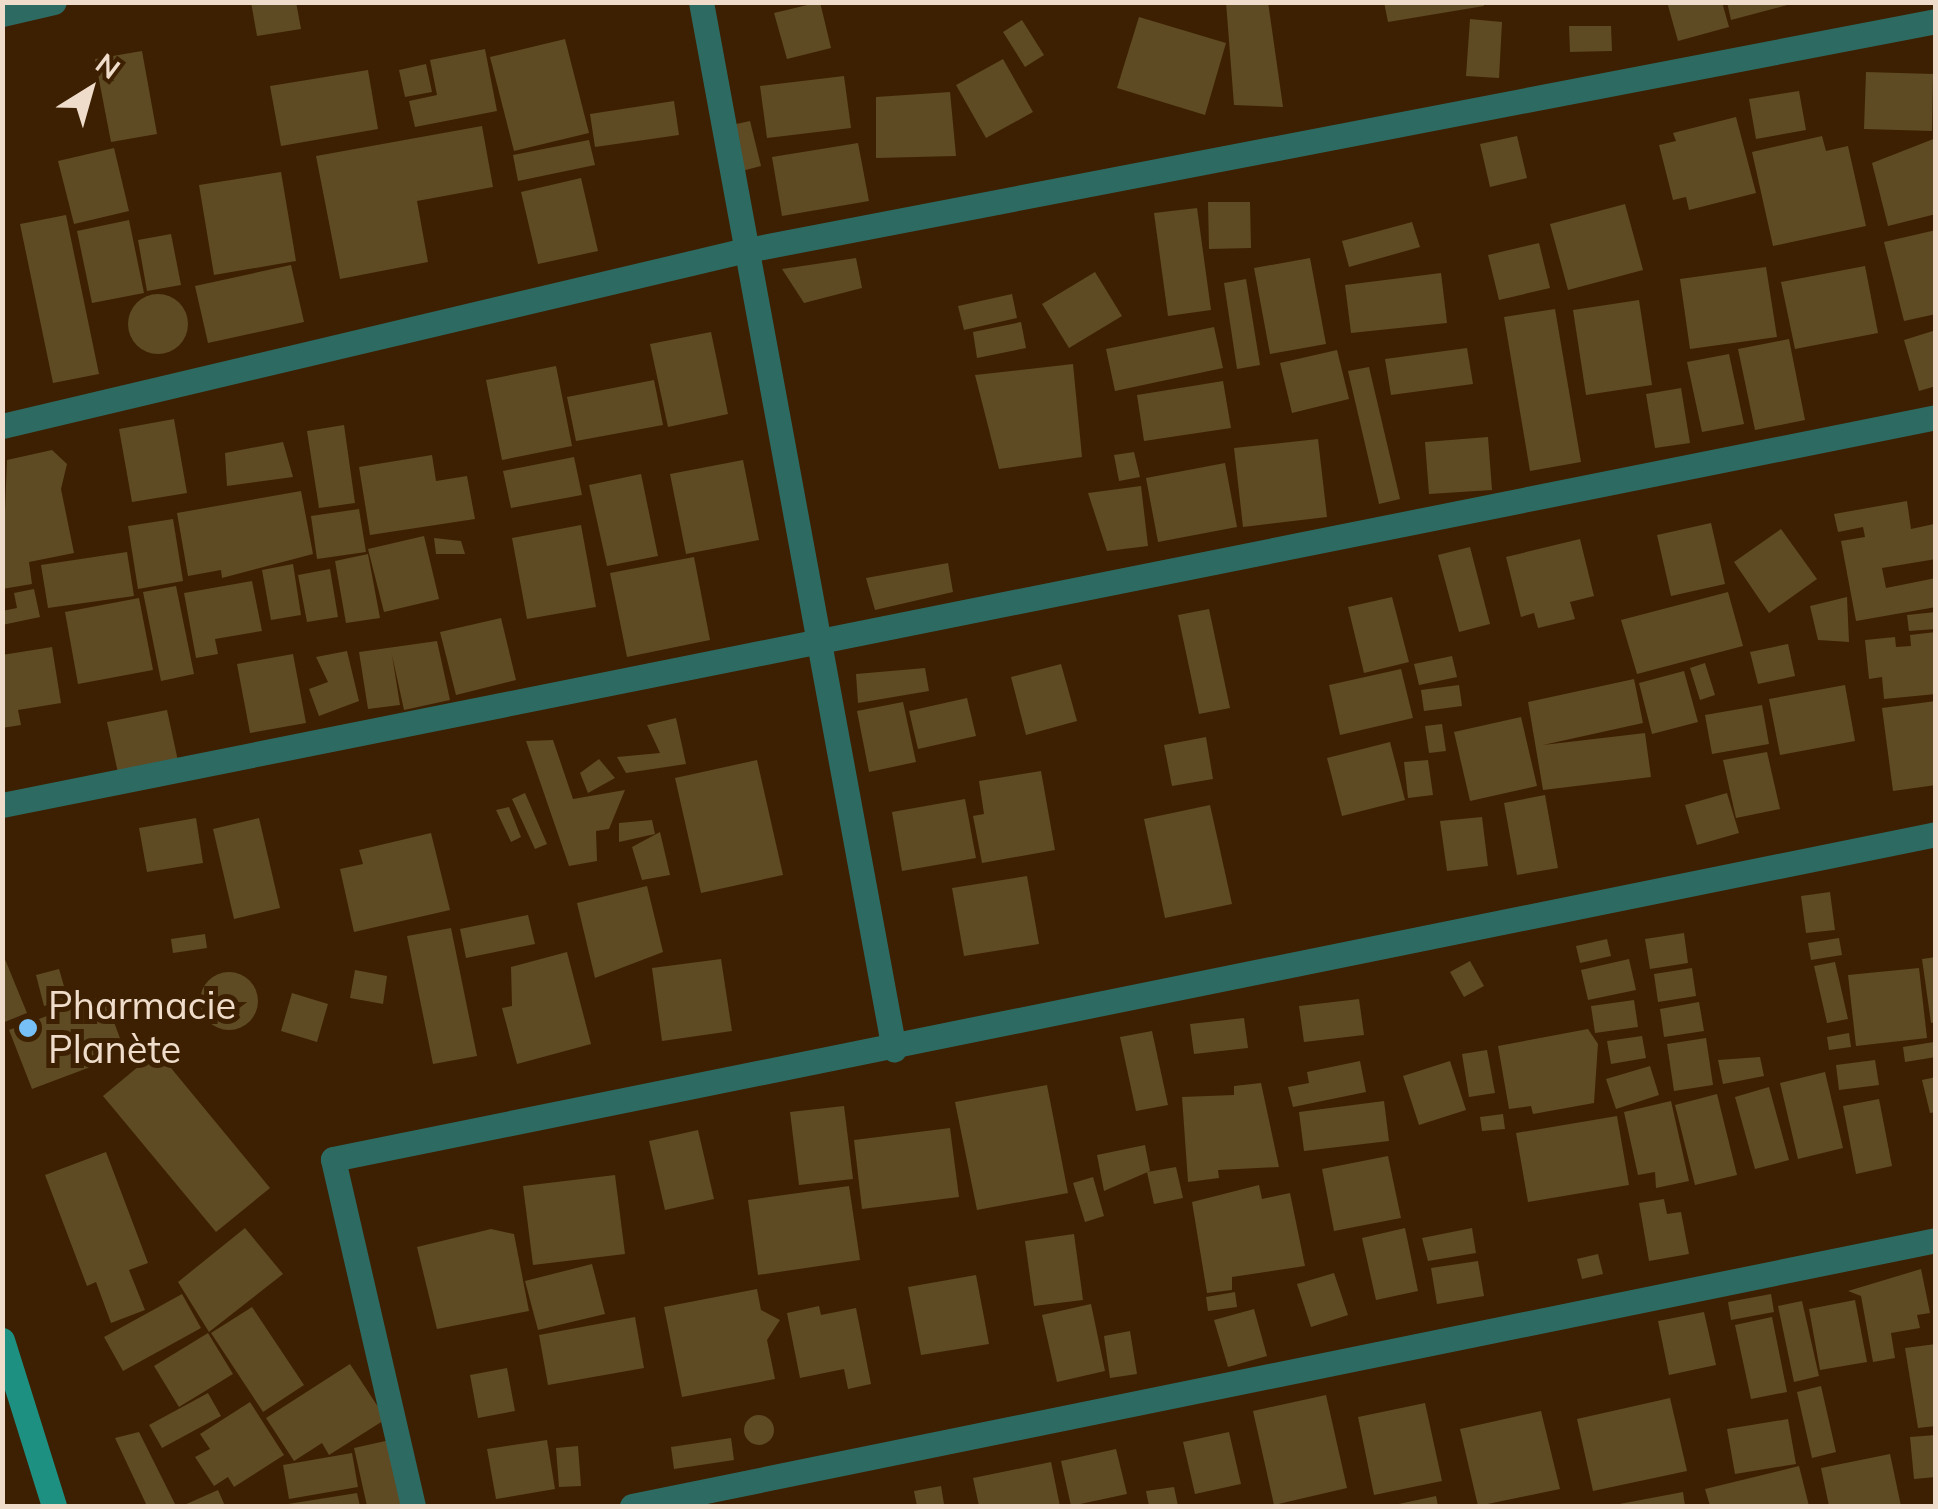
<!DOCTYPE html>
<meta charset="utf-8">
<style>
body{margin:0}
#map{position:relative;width:1938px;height:1509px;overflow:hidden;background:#3d2001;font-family:Mulish,sans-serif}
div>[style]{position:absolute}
.building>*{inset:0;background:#5e4a23}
.round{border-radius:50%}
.minor>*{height:25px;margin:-12.5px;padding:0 12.5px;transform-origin:12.5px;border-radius:12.5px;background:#2d6b62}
.secondary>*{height:25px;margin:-12.5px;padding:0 12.5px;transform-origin:12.5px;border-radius:12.5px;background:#1e9082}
.dots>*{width:28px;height:28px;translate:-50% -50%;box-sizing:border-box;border:5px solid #3d2001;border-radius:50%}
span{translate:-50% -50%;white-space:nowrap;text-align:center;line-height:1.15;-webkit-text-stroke:10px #3d2001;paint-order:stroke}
.poi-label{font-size:38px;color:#efdccb}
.left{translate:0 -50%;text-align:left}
.frame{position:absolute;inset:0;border:5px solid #efdccb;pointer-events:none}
.north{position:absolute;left:40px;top:40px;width:100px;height:100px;-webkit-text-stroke:8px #3d2001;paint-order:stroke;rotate:37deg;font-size:28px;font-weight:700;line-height:40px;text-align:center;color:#efdccb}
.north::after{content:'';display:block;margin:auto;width:35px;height:45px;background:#efdccb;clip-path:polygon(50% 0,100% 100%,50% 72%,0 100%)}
</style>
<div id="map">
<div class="building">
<div style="clip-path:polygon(251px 2px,296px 2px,301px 29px,257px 36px)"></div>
<div style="clip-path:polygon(820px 2px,831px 48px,787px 59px,774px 13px)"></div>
<div style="clip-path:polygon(1226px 2px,1268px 2px,1283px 107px,1234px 105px)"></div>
<div style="clip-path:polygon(1384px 2px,1483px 2px,1484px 6px,1388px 22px)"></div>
<div style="clip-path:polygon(1667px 2px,1722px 2px,1729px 27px,1678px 41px)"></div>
<div style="clip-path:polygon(1727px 2px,1791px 2px,1791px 4px,1731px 20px)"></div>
<div style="clip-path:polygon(1139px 17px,1226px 43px,1205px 115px,1117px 88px)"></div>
<div style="clip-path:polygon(1470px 19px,1502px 22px,1499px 78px,1466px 76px)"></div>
<div style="clip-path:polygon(1022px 20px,1044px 55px,1025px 67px,1003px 32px)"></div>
<div style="clip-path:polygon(1569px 26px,1611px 26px,1612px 51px,1570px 52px)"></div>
<div style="clip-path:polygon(565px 39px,589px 133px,514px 151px,490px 57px)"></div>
<div style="clip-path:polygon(485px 49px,497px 111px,415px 127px,409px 101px,437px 95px,430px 60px)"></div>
<div style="clip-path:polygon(142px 51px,157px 134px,111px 142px,95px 59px)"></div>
<div style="clip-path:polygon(1003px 59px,1033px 112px,986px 138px,956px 85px)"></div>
<div style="clip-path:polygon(426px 64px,432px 92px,405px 97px,399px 70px)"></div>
<div style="clip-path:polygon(368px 70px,378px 129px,281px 146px,270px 86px)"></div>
<div style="clip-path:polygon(1866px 72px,1933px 74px,1932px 131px,1864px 129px)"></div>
<div style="clip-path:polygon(844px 76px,851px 128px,767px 138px,760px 86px)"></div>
<div style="clip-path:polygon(1799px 91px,1806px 130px,1756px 139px,1749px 99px)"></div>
<div style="clip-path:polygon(950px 92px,956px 156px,876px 158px,876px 97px)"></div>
<div style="clip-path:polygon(674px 101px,679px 135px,595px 147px,590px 114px)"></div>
<div style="clip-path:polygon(1736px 117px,1756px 193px,1689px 210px,1686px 197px,1673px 200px,1659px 145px,1676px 141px,1673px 133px)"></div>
<div style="clip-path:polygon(750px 121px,761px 166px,738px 172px,727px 126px)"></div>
<div style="clip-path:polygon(482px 126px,493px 187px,417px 201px,428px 262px,340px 279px,316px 156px)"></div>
<div style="clip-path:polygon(1517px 136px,1527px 178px,1490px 187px,1480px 144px)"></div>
<div style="clip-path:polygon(1822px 136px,1826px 151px,1848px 146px,1866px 226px,1773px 246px,1752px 152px)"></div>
<div style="clip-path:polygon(1936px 138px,1936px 214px,1888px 226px,1872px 163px)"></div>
<div style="clip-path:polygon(589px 140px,595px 165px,518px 181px,513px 155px)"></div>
<div style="clip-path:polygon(858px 143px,869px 201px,782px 216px,772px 157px)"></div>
<div style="clip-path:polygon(114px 148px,129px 211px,74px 224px,58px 161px)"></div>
<div style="clip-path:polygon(281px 172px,296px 261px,214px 275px,199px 185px)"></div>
<div style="clip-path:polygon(581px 178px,598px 251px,538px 264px,521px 192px)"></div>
<div style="clip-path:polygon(1208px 202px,1250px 202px,1251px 248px,1209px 249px)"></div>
<div style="clip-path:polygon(1625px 204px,1643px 270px,1568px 290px,1550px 224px)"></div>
<div style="clip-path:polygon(1197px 208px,1211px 310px,1168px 316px,1154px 213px)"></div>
<div style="clip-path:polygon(66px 215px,99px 374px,53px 383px,20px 224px)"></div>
<div style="clip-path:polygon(129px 220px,144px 293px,92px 303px,77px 231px)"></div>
<div style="clip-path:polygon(1412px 222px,1420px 247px,1349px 267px,1342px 241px)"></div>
<div style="clip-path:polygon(1936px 230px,1936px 314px,1904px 321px,1884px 242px)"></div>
<div style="clip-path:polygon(171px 234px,181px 285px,147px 291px,138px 240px)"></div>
<div style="clip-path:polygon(1539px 243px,1550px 288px,1499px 300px,1488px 255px)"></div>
<div style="clip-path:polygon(856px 258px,862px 288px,804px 303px,782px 269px)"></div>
<div style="clip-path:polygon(1310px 258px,1326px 344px,1270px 354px,1254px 268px)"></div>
<div style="clip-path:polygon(291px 265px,304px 322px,208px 343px,195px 286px)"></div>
<div style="clip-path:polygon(1865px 266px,1878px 333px,1795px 349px,1781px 282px)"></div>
<div style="clip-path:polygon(1766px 267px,1777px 337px,1690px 349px,1680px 279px)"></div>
<div style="clip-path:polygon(1095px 272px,1122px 316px,1069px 348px,1042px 304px)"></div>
<div style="clip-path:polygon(1441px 273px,1447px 323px,1351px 333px,1345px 285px)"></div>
<div style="clip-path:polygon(1246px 279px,1260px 365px,1237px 369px,1224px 283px)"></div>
<div class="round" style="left:128px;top:294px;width:60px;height:60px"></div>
<div style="clip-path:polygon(1012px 294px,1017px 318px,964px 330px,958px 306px)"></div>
<div style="clip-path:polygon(1639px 300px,1652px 385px,1586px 395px,1573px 310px)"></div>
<div style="clip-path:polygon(1555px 309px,1581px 462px,1530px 471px,1504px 317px)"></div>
<div style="clip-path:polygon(1021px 322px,1026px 348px,977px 358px,973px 332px)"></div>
<div style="clip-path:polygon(1214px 327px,1223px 368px,1115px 391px,1106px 349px)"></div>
<div style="clip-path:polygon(1936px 330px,1936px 386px,1919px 391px,1904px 340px)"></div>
<div style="clip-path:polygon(711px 332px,728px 414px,668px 427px,650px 344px)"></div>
<div style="clip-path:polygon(1789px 339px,1805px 420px,1755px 430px,1738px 349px)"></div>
<div style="clip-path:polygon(1467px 348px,1473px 384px,1391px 395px,1385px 359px)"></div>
<div style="clip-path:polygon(1337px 350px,1349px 399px,1292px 413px,1280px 363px)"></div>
<div style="clip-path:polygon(1729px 354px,1744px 424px,1702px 432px,1687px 362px)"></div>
<div style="clip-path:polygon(1073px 364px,1082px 457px,999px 469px,975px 375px)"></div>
<div style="clip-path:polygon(556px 366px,572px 446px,502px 460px,486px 380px)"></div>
<div style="clip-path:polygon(1369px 367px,1400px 499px,1379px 504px,1348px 371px)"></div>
<div style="clip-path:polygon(654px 380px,663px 425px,576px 441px,567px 397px)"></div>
<div style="clip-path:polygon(1223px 381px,1231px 428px,1144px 441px,1137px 395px)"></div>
<div style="clip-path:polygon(1681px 388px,1690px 443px,1655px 448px,1646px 394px)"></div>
<div style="clip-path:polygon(174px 419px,187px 493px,132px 502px,119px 429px)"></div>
<div style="clip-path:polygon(344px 425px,355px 503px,319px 508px,307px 431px)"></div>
<div style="clip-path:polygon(1488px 437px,1492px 490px,1429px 494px,1425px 442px)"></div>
<div style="clip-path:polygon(1318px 439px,1327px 517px,1243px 527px,1234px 448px)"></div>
<div style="clip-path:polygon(283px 442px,293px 477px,227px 486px,225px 453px)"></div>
<div style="clip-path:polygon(52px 450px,67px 464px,61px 489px,74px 553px,29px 562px,32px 584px,2px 589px,7px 460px)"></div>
<div style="clip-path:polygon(1134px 452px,1140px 477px,1119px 481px,1114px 455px)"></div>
<div style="clip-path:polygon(432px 455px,436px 481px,467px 476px,475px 519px,370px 535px,359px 467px)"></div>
<div style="clip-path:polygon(574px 457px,582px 495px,511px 508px,503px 471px)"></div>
<div style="clip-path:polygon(743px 460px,759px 540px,686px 554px,670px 474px)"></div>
<div style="clip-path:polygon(1225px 463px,1237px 527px,1158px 542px,1146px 478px)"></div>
<div style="clip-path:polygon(641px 474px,658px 556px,607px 566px,589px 485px)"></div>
<div style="clip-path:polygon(1141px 486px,1148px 546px,1107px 551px,1088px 493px)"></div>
<div style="clip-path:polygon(301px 491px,313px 554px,222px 578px,221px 570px,188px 576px,177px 513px)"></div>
<div style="clip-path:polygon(1907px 501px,1911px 529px,1934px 524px,1936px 559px,1882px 568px,1886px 588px,1936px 578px,1936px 607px,1856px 621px,1841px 541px,1865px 537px,1863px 527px,1838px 532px,1834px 514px)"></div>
<div style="clip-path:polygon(359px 509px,366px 552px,317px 559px,311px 516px)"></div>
<div style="clip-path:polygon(173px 519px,183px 581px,138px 589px,128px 526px)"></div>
<div style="clip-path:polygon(1711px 523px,1725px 584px,1671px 596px,1657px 535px)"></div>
<div style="clip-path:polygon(581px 525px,596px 607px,527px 619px,512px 538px)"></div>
<div style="clip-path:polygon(1781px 529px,1817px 579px,1769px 613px,1734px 562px)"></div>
<div style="clip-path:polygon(424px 536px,439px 599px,384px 612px,368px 549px)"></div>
<div style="clip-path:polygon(434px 538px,461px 541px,465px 554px,436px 554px)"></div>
<div style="clip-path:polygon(1580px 539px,1594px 596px,1570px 602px,1575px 619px,1538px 628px,1534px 613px,1521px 617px,1506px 557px)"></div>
<div style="clip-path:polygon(1470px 547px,1490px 624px,1459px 632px,1438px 555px)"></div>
<div style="clip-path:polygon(127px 552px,134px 596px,48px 608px,41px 565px)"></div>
<div style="clip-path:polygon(368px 554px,380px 618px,346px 623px,335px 561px)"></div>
<div style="clip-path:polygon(694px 557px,710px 640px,627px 657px,610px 573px)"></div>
<div style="clip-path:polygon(948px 563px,953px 592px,875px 610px,866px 578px)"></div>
<div style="clip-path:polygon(293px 564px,301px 615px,271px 620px,262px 570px)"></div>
<div style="clip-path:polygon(330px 569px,338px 617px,307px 622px,298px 575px)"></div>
<div style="clip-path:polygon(252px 581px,262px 631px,215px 639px,218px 654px,196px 658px,184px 593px)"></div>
<div style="clip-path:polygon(176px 586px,194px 674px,161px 681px,143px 592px)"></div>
<div style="clip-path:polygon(34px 589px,40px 617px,2px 625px,2px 611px,17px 608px,14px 593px)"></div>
<div style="clip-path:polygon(1728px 592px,1743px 646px,1637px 674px,1621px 620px)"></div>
<div style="clip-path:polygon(1392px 597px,1409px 662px,1364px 673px,1348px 607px)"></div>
<div style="clip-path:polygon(1847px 597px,1849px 642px,1818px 640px,1810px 606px)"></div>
<div style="clip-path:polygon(139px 598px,153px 670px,78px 684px,65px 612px)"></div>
<div style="clip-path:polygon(1209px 609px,1230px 708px,1199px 714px,1178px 615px)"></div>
<div style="clip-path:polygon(1936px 612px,1936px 629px,1909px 631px,1907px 615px)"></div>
<div style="clip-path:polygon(501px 618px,516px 680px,456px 695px,440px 632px)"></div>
<div style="clip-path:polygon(1936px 632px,1936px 694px,1884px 699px,1882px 677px,1869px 679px,1865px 640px,1895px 637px,1896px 647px,1911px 646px,1910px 635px)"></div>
<div style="clip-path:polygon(437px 641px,450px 700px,404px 710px,392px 655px,400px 705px,368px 709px,359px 652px)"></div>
<div style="clip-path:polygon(1788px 644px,1795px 676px,1758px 684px,1750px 652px)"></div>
<div style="clip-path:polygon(52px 647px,61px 703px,18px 710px,21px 725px,2px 728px,2px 655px)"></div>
<div style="clip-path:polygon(347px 651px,359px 701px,319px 716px,309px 689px,328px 682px,316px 657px)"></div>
<div style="clip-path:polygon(293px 654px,306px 723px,250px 733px,237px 664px)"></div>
<div style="clip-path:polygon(1452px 656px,1457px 677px,1419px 685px,1414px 664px)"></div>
<div style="clip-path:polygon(1705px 663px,1715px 695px,1700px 700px,1690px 668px)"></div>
<div style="clip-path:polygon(1061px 664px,1077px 721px,1026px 735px,1011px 677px)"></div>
<div style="clip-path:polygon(925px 668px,929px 691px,858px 703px,856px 674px)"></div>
<div style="clip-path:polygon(1401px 669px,1413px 718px,1340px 735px,1329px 685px)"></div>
<div style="clip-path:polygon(1684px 671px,1698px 722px,1652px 734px,1639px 683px)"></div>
<div style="clip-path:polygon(1634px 679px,1643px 723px,1543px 745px,1645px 733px,1651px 777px,1543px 790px,1528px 702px)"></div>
<div style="clip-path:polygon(1459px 685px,1462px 706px,1424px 711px,1421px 690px)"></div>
<div style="clip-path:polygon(1845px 685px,1855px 741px,1780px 755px,1769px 699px)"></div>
<div style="clip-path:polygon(967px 698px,976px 736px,918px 749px,909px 711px)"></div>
<div style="clip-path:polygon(1936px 701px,1936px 785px,1893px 791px,1882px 708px)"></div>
<div style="clip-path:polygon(903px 702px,916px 762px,869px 772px,857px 711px)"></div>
<div style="clip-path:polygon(1762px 705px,1769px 744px,1712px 754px,1705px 715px)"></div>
<div style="clip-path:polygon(167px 710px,178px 761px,118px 773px,107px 722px)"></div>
<div style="clip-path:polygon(1521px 717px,1537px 786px,1470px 801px,1454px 732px)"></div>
<div style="clip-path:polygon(676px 718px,686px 764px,626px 773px,617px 757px,660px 753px,647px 725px)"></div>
<div style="clip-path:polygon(1442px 724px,1446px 751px,1429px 753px,1425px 726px)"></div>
<div style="clip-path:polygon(1206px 737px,1213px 779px,1172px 786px,1164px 745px)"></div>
<div style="clip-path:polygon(553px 740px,573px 799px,625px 790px,609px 829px,596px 831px,597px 861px,569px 866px,526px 741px)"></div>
<div style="clip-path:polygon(1390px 742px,1405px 800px,1342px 816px,1327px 758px)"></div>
<div style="clip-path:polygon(1767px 752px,1780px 809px,1736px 818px,1723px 760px)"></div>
<div style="clip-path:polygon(599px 759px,615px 778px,588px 793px,580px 773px)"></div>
<div style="clip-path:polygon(757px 760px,783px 875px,701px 893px,675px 778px)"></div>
<div style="clip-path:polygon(1428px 760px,1433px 795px,1408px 798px,1404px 762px)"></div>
<div style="clip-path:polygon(1041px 771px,1055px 850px,982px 863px,973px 816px,984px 814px,979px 781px)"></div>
<div style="clip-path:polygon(525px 793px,547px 844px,535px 849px,512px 799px)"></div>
<div style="clip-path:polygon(1727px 793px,1739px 833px,1697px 845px,1685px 805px)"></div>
<div style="clip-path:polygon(1545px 795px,1558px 868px,1517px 875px,1504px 803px)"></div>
<div style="clip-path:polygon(965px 799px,976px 858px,902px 871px,892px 812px)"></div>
<div style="clip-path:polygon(1210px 805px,1232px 904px,1165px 918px,1144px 819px)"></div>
<div style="clip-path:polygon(509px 807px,521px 837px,511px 842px,496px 810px)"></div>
<div style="clip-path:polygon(1482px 817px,1488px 866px,1447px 871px,1440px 821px)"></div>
<div style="clip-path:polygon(196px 818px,203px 863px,147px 872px,139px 828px)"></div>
<div style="clip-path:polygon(259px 818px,280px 908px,234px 919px,213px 829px)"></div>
<div style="clip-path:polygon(652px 820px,655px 834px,619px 842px,619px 823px)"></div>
<div style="clip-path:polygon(660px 832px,670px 875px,642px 880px,632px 847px)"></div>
<div style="clip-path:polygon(431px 833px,450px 910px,354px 932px,340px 869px,363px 864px,359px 850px)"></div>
<div style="clip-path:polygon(1027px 876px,1039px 944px,964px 956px,952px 888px)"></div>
<div style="clip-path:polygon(647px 886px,663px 952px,595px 978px,577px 903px)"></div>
<div style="clip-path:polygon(1830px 892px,1835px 930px,1806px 933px,1801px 896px)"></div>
<div style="clip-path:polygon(528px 915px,535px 944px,466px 958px,460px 929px)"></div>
<div style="clip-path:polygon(451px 928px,477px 1056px,433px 1064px,407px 936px)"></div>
<div style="clip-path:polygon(1684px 933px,1688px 963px,1650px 969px,1645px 939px)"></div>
<div style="clip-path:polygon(205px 934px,207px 948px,173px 953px,171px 939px)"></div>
<div style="clip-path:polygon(1839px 938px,1842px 955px,1811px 960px,1808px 943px)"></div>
<div style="clip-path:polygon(1607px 939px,1611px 956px,1580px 963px,1576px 946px)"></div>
<div style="clip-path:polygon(2px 952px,27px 1013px,2px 1023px)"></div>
<div style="clip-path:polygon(567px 952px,591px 1044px,517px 1064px,502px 1008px,512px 1006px,511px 967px)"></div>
<div style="clip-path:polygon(1936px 957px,1936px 1022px,1931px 1023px,1922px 959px)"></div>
<div style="clip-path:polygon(721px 959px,732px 1031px,662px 1041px,652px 968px)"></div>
<div style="clip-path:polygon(1629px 959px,1636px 990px,1588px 1000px,1581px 970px)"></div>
<div style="clip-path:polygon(1470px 961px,1484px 986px,1464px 997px,1450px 972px)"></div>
<div style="clip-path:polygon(1835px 962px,1848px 1019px,1827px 1023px,1814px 966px)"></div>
<div style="clip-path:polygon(1692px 968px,1696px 996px,1658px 1002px,1654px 974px)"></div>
<div style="clip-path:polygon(1919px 968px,1927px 1038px,1856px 1046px,1848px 975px)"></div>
<div style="clip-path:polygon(59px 969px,68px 1000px,44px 1006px,36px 975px)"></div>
<div style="clip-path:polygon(355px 970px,387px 976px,383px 1004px,350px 998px)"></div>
<div class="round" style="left:200px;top:972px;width:58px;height:58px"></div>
<div style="clip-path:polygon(292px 993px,328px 1004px,317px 1042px,281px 1031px)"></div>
<div style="clip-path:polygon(104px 995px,121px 1041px,103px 1047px,109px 1060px,32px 1089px,9px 1030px)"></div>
<div style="clip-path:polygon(1359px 999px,1364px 1035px,1304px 1042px,1299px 1006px)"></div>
<div style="clip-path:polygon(1634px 1000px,1638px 1027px,1595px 1033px,1591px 1006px)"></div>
<div style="clip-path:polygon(1699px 1002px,1704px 1031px,1664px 1037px,1660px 1009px)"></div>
<div style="clip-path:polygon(1244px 1018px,1248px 1048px,1194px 1054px,1190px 1024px)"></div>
<div style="clip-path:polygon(1588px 1029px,1598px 1044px,1594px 1103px,1533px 1114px,1531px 1106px,1509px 1109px,1498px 1046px)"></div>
<div style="clip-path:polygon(1152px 1031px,1168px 1105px,1136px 1111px,1120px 1037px)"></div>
<div style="clip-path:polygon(1849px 1033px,1851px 1047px,1829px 1050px,1827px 1037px)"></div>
<div style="clip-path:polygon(1642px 1036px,1646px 1058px,1611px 1064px,1607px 1041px)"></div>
<div style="clip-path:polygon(1706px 1038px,1713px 1085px,1674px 1091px,1667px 1044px)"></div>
<div style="clip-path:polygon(1934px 1042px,1936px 1057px,1905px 1062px,1903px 1047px)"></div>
<div style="clip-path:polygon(1487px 1050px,1495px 1093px,1469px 1097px,1462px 1054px)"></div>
<div style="clip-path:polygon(157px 1051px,270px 1188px,216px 1232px,103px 1096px)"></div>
<div style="clip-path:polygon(1760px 1057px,1764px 1076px,1723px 1084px,1718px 1060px)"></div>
<div style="clip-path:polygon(1875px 1060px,1879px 1085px,1839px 1090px,1836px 1065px)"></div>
<div style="clip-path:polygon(1360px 1061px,1366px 1092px,1293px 1107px,1288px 1087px,1309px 1083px,1307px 1072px)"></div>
<div style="clip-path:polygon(1450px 1061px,1466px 1110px,1419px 1125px,1403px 1076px)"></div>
<div style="clip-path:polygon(1650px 1066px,1659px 1095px,1616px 1109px,1606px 1079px)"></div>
<div style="clip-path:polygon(1825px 1072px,1843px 1148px,1798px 1159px,1780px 1083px)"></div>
<div style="clip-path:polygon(1936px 1077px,1936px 1112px,1930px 1113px,1922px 1080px)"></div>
<div style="clip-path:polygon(1261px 1083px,1279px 1167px,1218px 1170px,1219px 1178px,1188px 1182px,1182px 1097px,1234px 1095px,1234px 1086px)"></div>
<div style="clip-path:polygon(1047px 1085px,1068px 1193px,977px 1210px,955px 1102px)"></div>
<div style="clip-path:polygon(1769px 1087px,1789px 1160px,1755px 1169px,1735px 1097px)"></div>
<div style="clip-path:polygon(1717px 1094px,1737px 1175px,1695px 1185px,1675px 1105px)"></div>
<div style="clip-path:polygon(1879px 1099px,1892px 1166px,1856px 1174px,1843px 1106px)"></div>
<div style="clip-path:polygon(1384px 1101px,1389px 1141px,1304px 1151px,1299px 1112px)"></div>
<div style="clip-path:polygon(1671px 1101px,1689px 1181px,1656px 1188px,1655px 1172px,1638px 1175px,1624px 1112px)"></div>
<div style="clip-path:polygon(844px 1106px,853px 1179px,799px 1185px,790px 1112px)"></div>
<div style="clip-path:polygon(1503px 1114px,1505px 1129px,1482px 1131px,1480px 1117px)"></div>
<div style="clip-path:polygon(1617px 1116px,1629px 1185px,1528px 1202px,1516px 1133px)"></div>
<div style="clip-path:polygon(950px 1128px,959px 1197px,862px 1209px,854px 1140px)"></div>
<div style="clip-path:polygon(698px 1130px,714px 1199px,665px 1210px,649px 1141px)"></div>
<div style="clip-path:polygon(1145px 1145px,1150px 1171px,1104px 1191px,1097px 1155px)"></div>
<div style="clip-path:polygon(106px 1152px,148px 1263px,129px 1270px,145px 1310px,111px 1323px,96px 1282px,87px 1286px,45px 1175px)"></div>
<div style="clip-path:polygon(1388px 1156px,1401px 1218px,1334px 1231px,1322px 1169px)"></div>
<div style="clip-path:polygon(1176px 1167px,1183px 1198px,1154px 1204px,1147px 1172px)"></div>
<div style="clip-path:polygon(615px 1175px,625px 1254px,533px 1265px,523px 1186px)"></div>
<div style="clip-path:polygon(1093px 1177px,1104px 1216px,1085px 1222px,1073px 1183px)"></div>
<div style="clip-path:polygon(1259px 1185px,1262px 1199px,1290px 1193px,1305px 1266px,1232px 1277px,1232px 1290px,1207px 1293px,1192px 1202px)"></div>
<div style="clip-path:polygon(849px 1186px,860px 1260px,758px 1275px,748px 1200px)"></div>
<div style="clip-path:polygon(1664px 1199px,1667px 1214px,1681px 1212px,1689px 1254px,1649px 1261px,1639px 1203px)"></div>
<div style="clip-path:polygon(245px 1228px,283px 1274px,209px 1332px,178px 1282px)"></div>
<div style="clip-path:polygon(1405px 1228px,1418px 1291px,1376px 1300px,1362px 1238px)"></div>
<div style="clip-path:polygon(1472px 1228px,1476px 1253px,1428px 1261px,1422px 1238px)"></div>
<div style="clip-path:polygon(491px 1229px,514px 1234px,529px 1311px,437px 1329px,417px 1247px)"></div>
<div style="clip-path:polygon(1074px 1234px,1083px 1300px,1034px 1306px,1025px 1241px)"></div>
<div style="clip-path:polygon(1598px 1254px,1603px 1274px,1582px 1279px,1577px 1259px)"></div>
<div style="clip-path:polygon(1478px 1261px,1484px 1296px,1437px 1304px,1431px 1268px)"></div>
<div style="clip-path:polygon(592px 1264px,605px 1314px,538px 1330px,525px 1281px)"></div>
<div style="clip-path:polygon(1921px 1269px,1930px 1313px,1917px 1315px,1920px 1328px,1891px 1333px,1895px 1358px,1873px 1362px,1861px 1296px,1848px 1291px)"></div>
<div style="clip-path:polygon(1334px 1273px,1348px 1315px,1311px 1327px,1297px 1284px)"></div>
<div style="clip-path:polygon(976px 1275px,989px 1344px,921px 1355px,908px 1287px)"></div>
<div style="clip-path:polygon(757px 1289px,761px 1310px,780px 1320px,767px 1340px,775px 1379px,682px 1397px,664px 1307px)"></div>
<div style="clip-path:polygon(1235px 1292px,1237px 1307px,1208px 1311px,1206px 1297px)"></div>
<div style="clip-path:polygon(182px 1294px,201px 1328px,123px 1371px,104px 1337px)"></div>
<div style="clip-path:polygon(1771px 1294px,1774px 1312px,1731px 1320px,1728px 1302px)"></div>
<div style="clip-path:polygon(1855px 1300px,1867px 1362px,1820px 1370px,1809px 1309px)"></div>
<div style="clip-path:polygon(1802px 1301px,1819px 1376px,1794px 1382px,1778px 1306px)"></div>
<div style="clip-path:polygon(1091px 1304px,1105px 1371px,1057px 1382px,1042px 1315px)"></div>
<div style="clip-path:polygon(819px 1306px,821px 1315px,856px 1308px,871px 1384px,848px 1389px,844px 1369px,800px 1378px,787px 1313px)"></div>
<div style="clip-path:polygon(252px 1307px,304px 1385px,263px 1412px,211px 1333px)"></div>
<div style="clip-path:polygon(1254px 1309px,1267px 1356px,1228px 1367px,1214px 1320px)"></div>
<div style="clip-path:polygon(1704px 1312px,1716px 1365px,1669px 1375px,1658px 1321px)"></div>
<div style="clip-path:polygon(635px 1317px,644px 1368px,548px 1385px,539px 1335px)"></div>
<div style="clip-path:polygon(1772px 1317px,1787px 1392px,1751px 1399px,1735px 1325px)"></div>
<div style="clip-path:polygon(1130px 1331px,1137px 1374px,1110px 1378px,1104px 1336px)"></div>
<div style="clip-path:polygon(208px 1333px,233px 1374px,179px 1407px,154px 1366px)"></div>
<div style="clip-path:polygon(1936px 1344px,1936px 1426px,1918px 1428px,1905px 1348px)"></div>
<div style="clip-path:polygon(350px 1364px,386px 1419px,329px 1455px,322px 1443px,294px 1461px,266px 1418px)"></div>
<div style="clip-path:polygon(507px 1368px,515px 1411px,478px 1418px,470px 1375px)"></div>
<div style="clip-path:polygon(1821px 1386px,1836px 1452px,1812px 1458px,1797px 1392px)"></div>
<div style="clip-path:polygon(208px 1393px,221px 1416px,162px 1448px,149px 1425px)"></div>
<div style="clip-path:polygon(1326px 1395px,1347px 1488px,1274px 1505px,1253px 1411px)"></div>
<div style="clip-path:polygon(1670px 1398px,1687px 1471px,1593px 1491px,1577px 1419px)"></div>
<div style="clip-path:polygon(250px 1402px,284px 1455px,234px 1487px,228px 1477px,214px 1486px,195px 1457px,210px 1449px,200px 1434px)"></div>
<div style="clip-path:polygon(1425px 1403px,1442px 1481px,1374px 1495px,1358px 1417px)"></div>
<div style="clip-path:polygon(1541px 1411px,1560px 1489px,1478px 1506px,1460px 1429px)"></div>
<div class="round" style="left:744px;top:1415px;width:30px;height:30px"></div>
<div style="clip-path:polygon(1788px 1419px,1796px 1464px,1735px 1474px,1727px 1429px)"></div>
<div style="clip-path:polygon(139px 1432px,176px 1506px,147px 1506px,115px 1438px)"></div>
<div style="clip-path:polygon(1229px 1432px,1241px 1484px,1195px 1494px,1183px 1442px)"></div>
<div style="clip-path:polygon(1936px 1435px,1936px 1477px,1914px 1479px,1910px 1437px)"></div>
<div style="clip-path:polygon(731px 1438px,734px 1460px,674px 1469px,671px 1447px)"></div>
<div style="clip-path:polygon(390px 1440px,406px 1506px,367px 1506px,354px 1448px)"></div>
<div style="clip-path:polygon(547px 1440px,555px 1489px,496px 1499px,487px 1449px)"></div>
<div style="clip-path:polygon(578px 1446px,581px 1486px,559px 1487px,556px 1448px)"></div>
<div style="clip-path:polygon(1116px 1449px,1127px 1494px,1071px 1506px,1061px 1461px)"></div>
<div style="clip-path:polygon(352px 1453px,358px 1487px,289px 1499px,283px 1465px)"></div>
<div style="clip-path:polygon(1890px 1454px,1901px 1506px,1829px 1506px,1821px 1468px)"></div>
<div style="clip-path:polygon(1051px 1462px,1060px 1506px,979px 1506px,973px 1478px)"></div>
<div style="clip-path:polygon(1799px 1466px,1809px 1506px,1710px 1506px,1705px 1489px)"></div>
<div style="clip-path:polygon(941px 1486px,944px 1504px,917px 1506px,914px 1491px)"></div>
<div style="clip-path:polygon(1174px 1487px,1178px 1506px,1149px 1506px,1146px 1491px)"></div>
<div style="clip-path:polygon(218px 1490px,225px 1506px,182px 1506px)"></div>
<div style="clip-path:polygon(1683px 1492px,1685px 1506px,1614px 1506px,1614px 1505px)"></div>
<div style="clip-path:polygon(357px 1493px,360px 1506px,288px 1506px,288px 1504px)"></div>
<div style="clip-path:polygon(1436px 1496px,1438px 1506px,1395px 1506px,1394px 1505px)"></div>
</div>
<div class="minor">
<div style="left:701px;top:2px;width:1065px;rotate:79.56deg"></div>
<div style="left:2px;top:14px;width:53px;rotate:-13deg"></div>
<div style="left:2px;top:426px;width:760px;rotate:-13.31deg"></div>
<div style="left:742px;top:251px;width:1216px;rotate:-10.9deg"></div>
<div style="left:2px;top:805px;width:1973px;rotate:-11.34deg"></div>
<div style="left:413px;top:1506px;width:356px;rotate:-103deg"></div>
<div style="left:333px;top:1159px;width:1636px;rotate:-11.46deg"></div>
<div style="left:632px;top:1506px;width:1331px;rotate:-11.53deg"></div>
</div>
<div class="secondary">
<div style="left:2px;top:1340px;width:174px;rotate:72.6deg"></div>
</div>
<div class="dots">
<div style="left:28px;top:1028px;background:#76c0f7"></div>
</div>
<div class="poi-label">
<span class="left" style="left:48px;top:1028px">Pharmacie<br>Planète</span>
</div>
<div class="frame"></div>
<div class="north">N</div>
</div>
